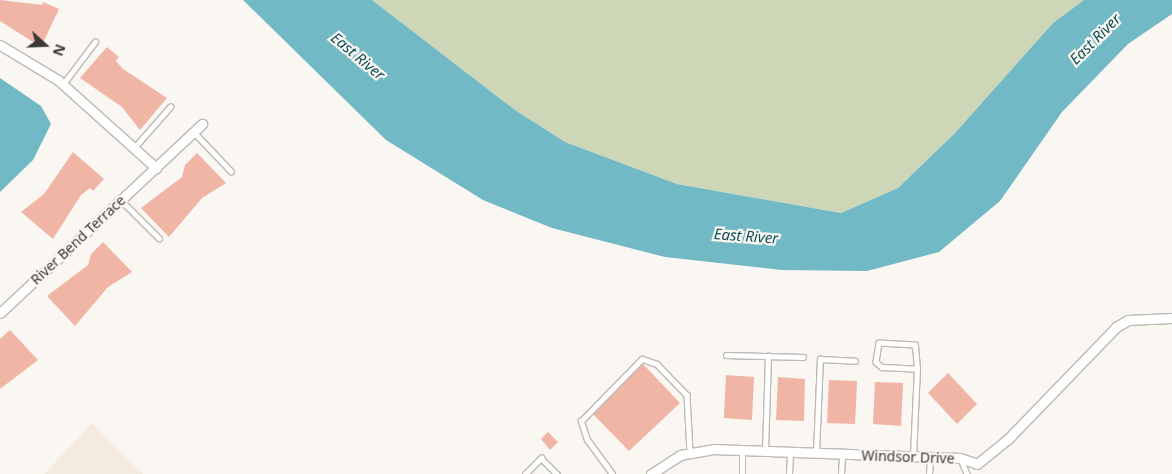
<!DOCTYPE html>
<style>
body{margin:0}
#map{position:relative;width:1172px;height:474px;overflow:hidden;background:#faf6f2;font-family:"Noto Sans",sans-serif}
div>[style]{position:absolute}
.built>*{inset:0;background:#f4eae0}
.green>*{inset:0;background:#cdd7b7}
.water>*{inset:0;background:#72b9c6}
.building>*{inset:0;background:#f1b5a5}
.roads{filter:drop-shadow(1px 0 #bdb9b5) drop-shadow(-1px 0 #bdb9b5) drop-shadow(0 1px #bdb9b5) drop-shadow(0 -1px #bdb9b5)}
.service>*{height:4.5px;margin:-2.25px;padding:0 2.25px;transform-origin:2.25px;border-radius:2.25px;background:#fff}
.minor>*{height:9px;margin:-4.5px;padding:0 4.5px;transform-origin:4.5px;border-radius:4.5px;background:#fff}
span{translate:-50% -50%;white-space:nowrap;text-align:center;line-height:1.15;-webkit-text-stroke:4.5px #faf6f2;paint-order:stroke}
.street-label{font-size:14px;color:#3b3938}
.water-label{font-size:15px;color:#0d4e57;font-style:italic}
.north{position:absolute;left:20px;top:20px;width:50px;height:50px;-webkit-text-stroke:4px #faf6f2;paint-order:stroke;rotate:110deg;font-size:14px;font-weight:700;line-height:20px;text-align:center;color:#3b3938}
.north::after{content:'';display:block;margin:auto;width:18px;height:22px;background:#3b3938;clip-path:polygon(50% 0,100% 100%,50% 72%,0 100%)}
</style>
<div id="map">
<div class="built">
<div style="clip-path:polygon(92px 423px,143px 474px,44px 474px)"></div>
</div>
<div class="green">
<div style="clip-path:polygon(372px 0,1084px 0,1053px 23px,955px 133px,898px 188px,841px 213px,677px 184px,565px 142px,515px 110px)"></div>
</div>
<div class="water">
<div style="clip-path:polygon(243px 0,372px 0,515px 110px,565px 142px,677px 184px,841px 213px,898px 188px,955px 133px,1053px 23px,1084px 0,1172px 0,1172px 14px,1128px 44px,1062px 112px,1000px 201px,939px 252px,867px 271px,782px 270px,665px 257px,552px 228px,483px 200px,386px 140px)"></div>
<div style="clip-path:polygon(0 78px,41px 106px,51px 124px,33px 160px,0 192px)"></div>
</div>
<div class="building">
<div style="clip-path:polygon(0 0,42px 5px,43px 2px,59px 9px,41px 47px,0 21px)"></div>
<div style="clip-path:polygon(107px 47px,119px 57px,116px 61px,123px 69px,167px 98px,140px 130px,122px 107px,80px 78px)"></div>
<div style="clip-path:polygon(73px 152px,104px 179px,93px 191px,90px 188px,81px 195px,53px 239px,21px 212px,44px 194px)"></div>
<div style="clip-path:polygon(197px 153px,226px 183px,202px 198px,169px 237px,141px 208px,182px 177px,185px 165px)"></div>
<div style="clip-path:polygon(103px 242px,132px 272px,108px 287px,75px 326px,47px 296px,88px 265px,91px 254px)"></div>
<div style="clip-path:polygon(10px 330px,38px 360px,0 389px,0 339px)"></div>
<div style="clip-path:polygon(643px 364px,680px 403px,629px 451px,593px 414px)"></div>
<div style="clip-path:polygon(948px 373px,977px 404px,957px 424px,928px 393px)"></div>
<div style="clip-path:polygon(726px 375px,754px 377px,752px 420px,724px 418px)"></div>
<div style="clip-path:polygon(778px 377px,805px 379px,804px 421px,776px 420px)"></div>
<div style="clip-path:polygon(829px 380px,857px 381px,855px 424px,827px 423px)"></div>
<div style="clip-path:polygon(875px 382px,903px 383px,901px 426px,873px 424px)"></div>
<div style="clip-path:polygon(548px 432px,558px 442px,550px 450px,541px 439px)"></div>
</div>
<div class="roads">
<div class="service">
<div style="left:63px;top:84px;width:53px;rotate:-52.7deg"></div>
<div style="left:194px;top:132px;width:54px;rotate:46.5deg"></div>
<div style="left:134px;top:148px;width:55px;rotate:-48.7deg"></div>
<div style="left:121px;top:200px;width:54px;rotate:45deg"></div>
<div style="left:726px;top:355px;width:77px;rotate:1.5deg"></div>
<div style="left:765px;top:451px;width:95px;rotate:-88.2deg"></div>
<div style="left:816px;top:453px;width:94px;rotate:-87.6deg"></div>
<div style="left:820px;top:359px;width:35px;rotate:3deg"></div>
<div style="left:913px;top:456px;width:87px;rotate:-87.4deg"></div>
<div style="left:917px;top:369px;width:24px;rotate:-95deg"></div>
<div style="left:915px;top:345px;width:36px;rotate:-177deg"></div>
<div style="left:879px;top:343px;width:19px;rotate:99deg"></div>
<div style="left:876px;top:362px;width:8px;rotate:40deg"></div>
<div style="left:882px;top:367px;width:35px;rotate:3deg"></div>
<div style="left:961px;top:459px;width:16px;rotate:68deg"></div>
<div style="left:525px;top:474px;width:23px;rotate:-45deg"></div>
<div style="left:541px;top:458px;width:23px;rotate:45deg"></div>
<div style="left:612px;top:474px;width:42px;rotate:-126.3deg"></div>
<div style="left:587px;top:440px;width:20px;rotate:-108deg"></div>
<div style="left:581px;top:421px;width:87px;rotate:-45.5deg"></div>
<div style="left:642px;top:359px;width:16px;rotate:18deg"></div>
<div style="left:657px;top:364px;width:43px;rotate:45.9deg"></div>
<div style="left:687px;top:395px;width:58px;rotate:87deg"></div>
<div style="left:742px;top:474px;width:24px;rotate:-90deg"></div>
<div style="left:789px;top:474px;width:22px;rotate:-87deg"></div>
<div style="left:841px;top:474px;width:20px;rotate:-87deg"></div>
<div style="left:929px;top:474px;width:16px;rotate:-86deg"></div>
</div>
<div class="minor">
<div style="left:0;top:45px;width:68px;rotate:31.1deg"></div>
<div style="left:58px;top:80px;width:132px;rotate:41.9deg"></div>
<div style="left:0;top:313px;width:277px;rotate:-43.1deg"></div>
<div style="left:651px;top:474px;width:35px;rotate:-33deg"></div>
<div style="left:680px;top:455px;width:34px;rotate:-10deg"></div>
<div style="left:713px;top:449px;width:247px;rotate:2.1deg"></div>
<div style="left:960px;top:458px;width:18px;rotate:19deg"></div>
<div style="left:977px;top:464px;width:38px;rotate:-39deg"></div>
<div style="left:1007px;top:440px;width:157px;rotate:-46deg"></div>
<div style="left:1116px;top:327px;width:14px;rotate:-30deg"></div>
<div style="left:1128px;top:320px;width:44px;rotate:-2.6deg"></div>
</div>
</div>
<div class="street-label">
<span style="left:78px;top:240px;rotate:-43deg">River Bend Terrace</span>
<span style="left:908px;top:457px;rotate:2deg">Windsor Drive</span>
</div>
<div class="water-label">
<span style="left:1095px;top:39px;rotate:-45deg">East River</span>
<span style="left:358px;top:56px;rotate:40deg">East River</span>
<span style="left:746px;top:236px;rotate:4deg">East River</span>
</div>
<div class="north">N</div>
</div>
